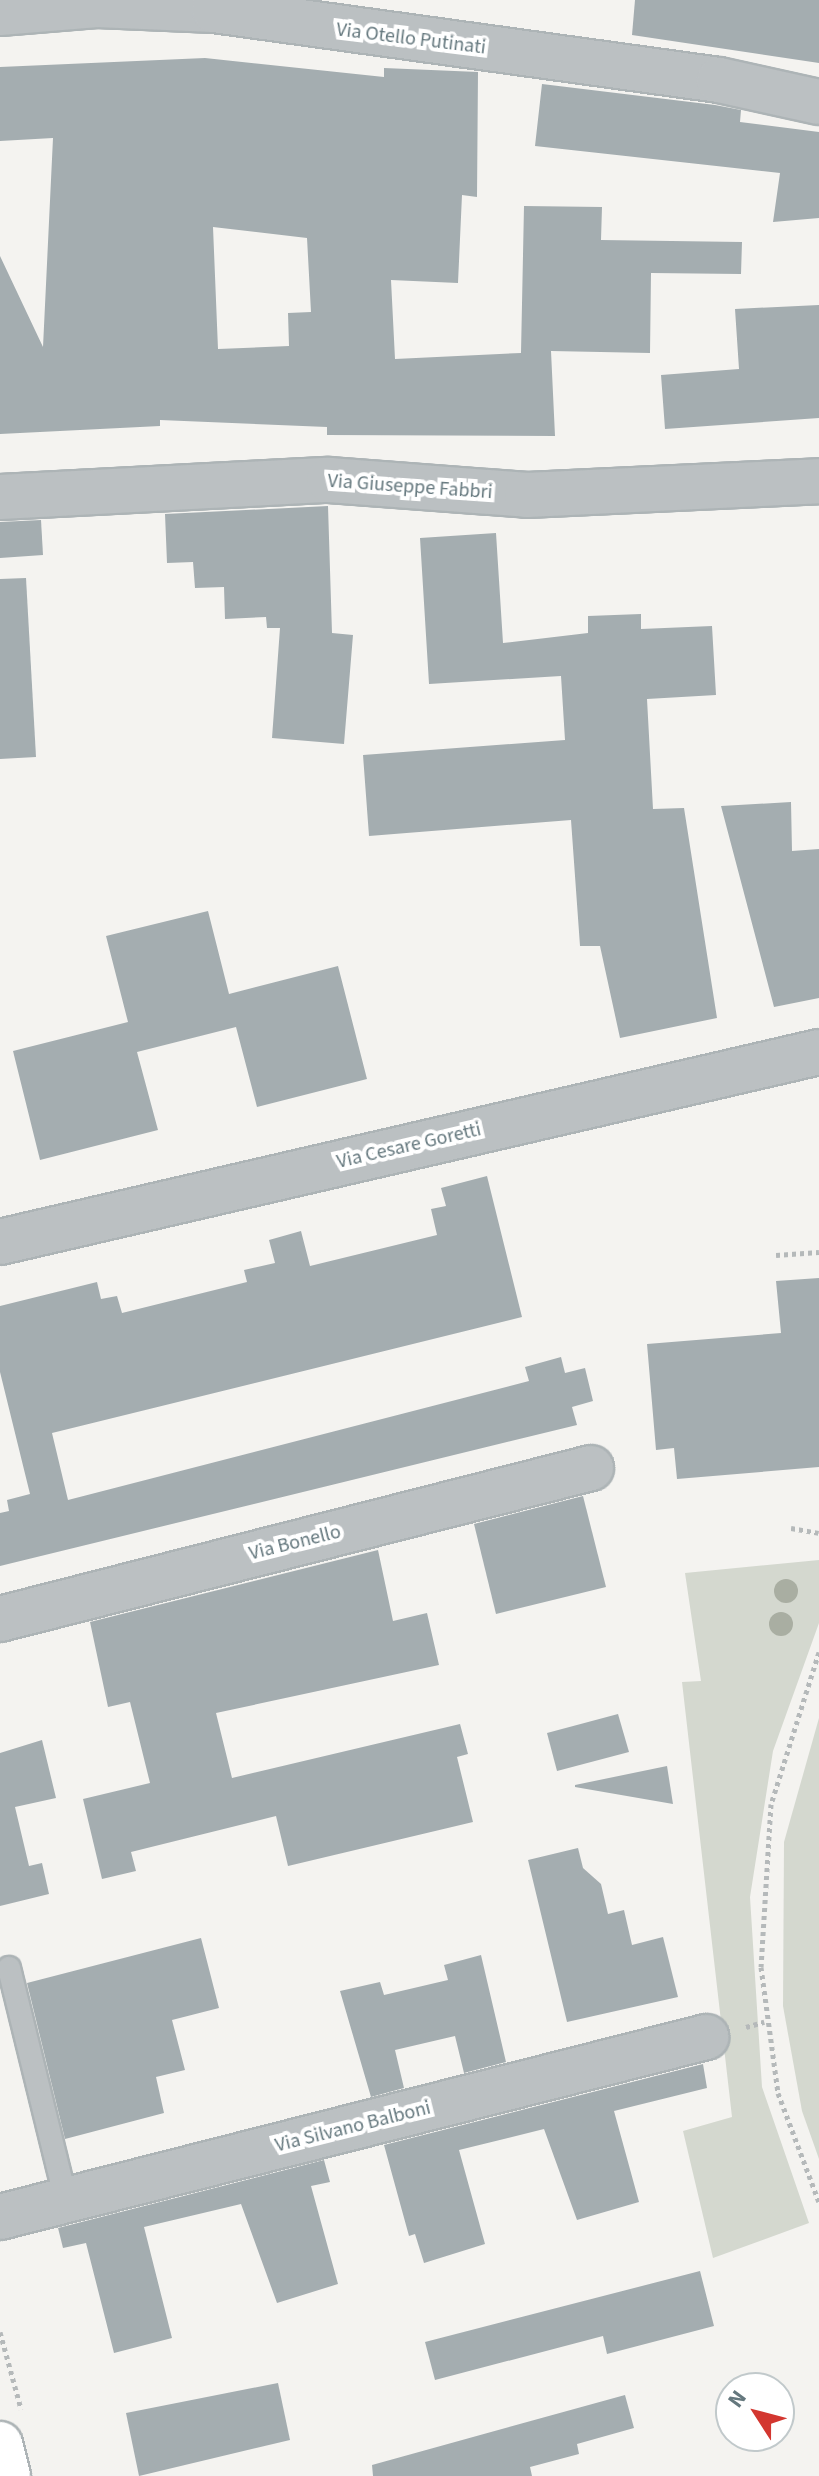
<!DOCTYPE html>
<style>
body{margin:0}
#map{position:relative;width:819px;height:2476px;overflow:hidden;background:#f4f3f0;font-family:"Source Sans 3",sans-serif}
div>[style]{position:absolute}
.green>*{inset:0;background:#d4d8cf}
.building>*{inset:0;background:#a4adb0}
.path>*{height:5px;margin-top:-2.5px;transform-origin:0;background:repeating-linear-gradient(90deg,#b5b9ba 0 4px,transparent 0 8px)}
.roads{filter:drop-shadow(2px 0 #adb4b6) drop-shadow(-2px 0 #adb4b6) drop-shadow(0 2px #adb4b6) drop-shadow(0 -2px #adb4b6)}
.lane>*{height:22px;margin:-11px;padding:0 11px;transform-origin:11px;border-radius:11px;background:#bbc0c2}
.street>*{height:44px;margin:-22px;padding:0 22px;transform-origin:22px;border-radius:22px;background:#bbc0c2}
.secondary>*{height:44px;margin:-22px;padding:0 22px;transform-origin:22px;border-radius:22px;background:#fff}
.trees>*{width:24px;height:24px;margin:-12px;border-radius:50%;background:#a9aea2}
span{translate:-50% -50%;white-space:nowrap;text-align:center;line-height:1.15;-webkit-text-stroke:8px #fff;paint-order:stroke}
.street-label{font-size:20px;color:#65787e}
.north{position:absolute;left:715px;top:2372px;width:80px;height:80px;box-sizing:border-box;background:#fff;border:2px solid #c1c9cb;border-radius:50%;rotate:306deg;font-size:22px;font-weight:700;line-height:32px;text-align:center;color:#65787e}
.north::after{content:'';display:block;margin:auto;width:28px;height:36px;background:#d33730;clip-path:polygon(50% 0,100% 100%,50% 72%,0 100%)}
</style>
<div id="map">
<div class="green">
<div style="clip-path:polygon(819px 1560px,819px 1623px,773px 1751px,750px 1897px,762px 2087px,809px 2223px,713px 2258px,683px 2131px,732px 2117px,682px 1682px,701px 1681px,685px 1573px)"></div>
<div style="clip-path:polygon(819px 1718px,819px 2159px,802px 2111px,783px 2006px,784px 1842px)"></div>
</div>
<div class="building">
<div style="clip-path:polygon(635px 0,819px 0,819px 63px,632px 35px)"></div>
<div style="clip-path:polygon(evenodd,205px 58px,384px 77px,384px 68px,478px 72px,477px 197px,462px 195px,458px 283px,391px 280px,395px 359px,521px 353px,524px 206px,602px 207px,601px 240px,742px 242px,741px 274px,651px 273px,650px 353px,551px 351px,555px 436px,327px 435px,327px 427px,160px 420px,160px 426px,0 434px,0 256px,43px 347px,53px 138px,0 141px,0 67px,205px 58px,213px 227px,307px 238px,311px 312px,288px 313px,289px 346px,218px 349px,213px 227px)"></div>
<div style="clip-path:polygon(542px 84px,715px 105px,741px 110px,740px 122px,819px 132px,819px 218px,773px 222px,780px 173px,535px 146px)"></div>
<div style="clip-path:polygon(819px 305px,819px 418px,665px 429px,661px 375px,739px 369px,735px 309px)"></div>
<div style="clip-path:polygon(328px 506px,332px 633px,353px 635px,344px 744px,272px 738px,280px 628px,267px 628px,266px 617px,225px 619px,224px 587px,195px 588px,193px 562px,167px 563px,165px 514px)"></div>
<div style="clip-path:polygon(41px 520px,43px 555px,0 558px,0 522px)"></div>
<div style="clip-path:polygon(496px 533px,503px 643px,588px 633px,588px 616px,641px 614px,641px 629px,712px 626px,716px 695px,647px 699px,653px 809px,684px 808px,717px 1018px,620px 1038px,600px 946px,580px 946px,571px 820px,369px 836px,363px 755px,565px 740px,561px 676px,429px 684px,420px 538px)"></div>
<div style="clip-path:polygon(26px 578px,36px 757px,0 759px,0 579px)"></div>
<div style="clip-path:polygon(791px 802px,792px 851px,819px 849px,819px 998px,774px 1007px,721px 806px)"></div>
<div style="clip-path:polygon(208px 911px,229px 994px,338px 966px,367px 1079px,257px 1107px,236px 1027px,137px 1052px,158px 1130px,40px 1160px,13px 1051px,128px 1022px,106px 936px)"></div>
<div style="clip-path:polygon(487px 1176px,522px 1317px,52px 1433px,68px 1500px,529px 1381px,525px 1367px,561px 1357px,565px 1373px,585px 1368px,593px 1401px,572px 1407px,577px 1425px,0 1566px,0 1513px,9px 1511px,7px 1500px,30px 1494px,0 1372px,0 1306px,97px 1282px,101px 1299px,117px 1296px,122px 1313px,247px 1282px,244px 1270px,275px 1263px,269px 1240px,301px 1231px,310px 1266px,437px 1235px,431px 1209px,446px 1206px,441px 1188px)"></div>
<div style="clip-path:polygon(819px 1278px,819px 1467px,677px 1479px,674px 1448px,656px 1450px,647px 1344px,781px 1333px,776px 1281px)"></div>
<div style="clip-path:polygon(583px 1496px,606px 1587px,496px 1614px,474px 1524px)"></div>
<div style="clip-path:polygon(378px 1550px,393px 1621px,427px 1613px,439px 1665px,216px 1713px,232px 1778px,460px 1724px,468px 1754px,457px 1757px,473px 1822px,288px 1866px,276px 1816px,131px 1852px,136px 1871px,102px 1879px,83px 1799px,150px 1783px,130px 1702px,108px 1707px,90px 1622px)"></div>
<div style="clip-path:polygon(618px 1714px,629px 1752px,557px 1771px,547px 1733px)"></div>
<div style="clip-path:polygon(42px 1740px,56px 1798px,15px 1807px,29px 1866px,42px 1863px,49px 1894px,0 1906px,0 1753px)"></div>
<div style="clip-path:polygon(667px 1766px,673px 1804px,575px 1787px,575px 1785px)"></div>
<div style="clip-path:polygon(578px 1848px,583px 1868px,601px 1884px,608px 1914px,624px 1910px,632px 1945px,663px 1937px,678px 1997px,567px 2022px,528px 1860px)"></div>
<div style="clip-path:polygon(201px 1938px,219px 2008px,172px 2020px,185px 2070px,156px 2077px,164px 2113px,65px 2139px,27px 1983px)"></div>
<div style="clip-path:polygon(481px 1955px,506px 2062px,464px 2073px,455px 2036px,395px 2050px,404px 2088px,371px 2097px,340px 1991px,380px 1982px,384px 1995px,448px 1980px,444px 1965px)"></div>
<div style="clip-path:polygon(703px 2064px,707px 2088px,614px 2111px,639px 2202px,577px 2220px,544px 2129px,459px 2150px,485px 2244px,424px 2263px,415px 2234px,409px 2236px,384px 2145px)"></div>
<div style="clip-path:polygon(324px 2160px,330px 2182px,311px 2186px,338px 2284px,277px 2303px,241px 2204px,144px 2227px,172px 2338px,114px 2353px,86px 2243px,63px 2248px,58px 2228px)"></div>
<div style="clip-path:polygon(700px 2271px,714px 2326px,607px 2354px,603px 2336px,435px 2380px,425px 2342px)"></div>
<div style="clip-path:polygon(278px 2383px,290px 2440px,139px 2476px,126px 2413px)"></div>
<div style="clip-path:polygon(625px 2395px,634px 2428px,577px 2444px,579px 2454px,530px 2467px,532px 2476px,373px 2476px,372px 2465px)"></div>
</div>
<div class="path">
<div style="left:776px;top:1255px;width:43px;rotate:-4deg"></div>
<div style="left:791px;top:1528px;width:28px;rotate:10deg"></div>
<div style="left:819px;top:1652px;width:159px;rotate:107.5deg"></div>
<div style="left:771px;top:1804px;width:163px;rotate:93.5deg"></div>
<div style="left:761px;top:1967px;width:127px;rotate:82.3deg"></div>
<div style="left:778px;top:2093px;width:116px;rotate:69.4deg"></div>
<div style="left:746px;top:2027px;width:19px;rotate:-16deg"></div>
<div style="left:0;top:2332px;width:80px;rotate:74.7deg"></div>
</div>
<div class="roads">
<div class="lane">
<div style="left:9px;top:1968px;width:239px;rotate:76.2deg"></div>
</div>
<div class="street">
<div style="left:0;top:13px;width:97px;rotate:-4.7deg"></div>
<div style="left:97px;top:5px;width:117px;rotate:2.4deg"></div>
<div style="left:214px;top:10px;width:510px;rotate:7.89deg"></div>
<div style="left:719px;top:80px;width:102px;rotate:12.4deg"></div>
<div style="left:0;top:497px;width:329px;rotate:-3deg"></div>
<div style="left:329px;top:480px;width:199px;rotate:4.3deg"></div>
<div style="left:527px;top:495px;width:292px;rotate:-2.7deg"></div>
<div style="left:0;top:1242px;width:841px;rotate:-13.06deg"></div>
<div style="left:0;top:1619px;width:610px;rotate:-14.33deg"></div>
<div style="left:0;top:2217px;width:729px;rotate:-14.3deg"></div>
</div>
<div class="secondary">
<div style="left:0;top:2444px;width:33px;rotate:76deg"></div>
</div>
</div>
<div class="trees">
<div style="left:786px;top:1591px"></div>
<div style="left:781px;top:1624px"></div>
</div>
<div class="street-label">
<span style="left:411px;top:39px;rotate:7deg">Via Otello Putinati</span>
<span style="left:410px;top:487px;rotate:4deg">Via Giuseppe Fabbri</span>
<span style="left:409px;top:1146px;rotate:-13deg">Via Cesare Goretti</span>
<span style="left:295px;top:1543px;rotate:-14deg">Via Bonello</span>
<span style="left:353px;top:2127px;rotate:-14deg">Via Silvano Balboni</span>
</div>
<div class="north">N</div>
</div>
